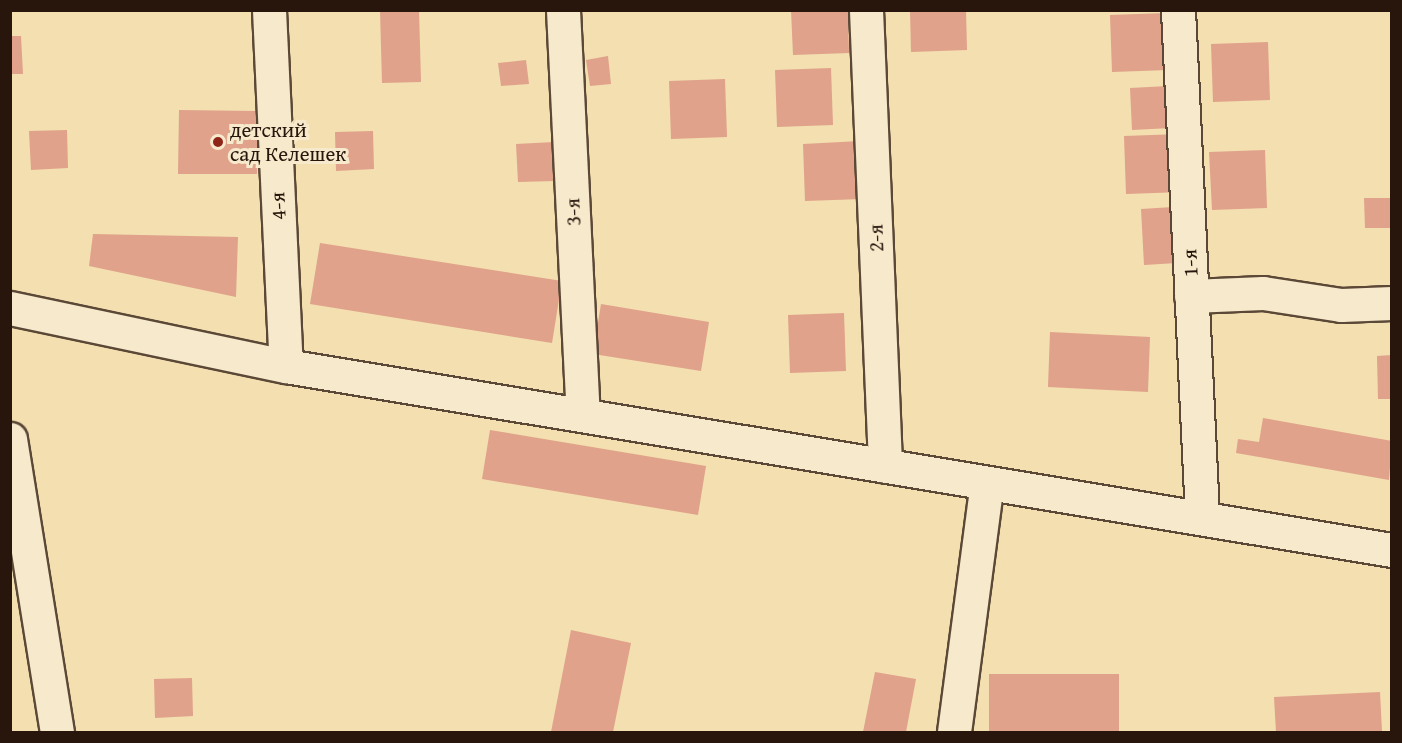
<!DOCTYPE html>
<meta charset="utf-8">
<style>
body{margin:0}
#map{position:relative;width:1402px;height:743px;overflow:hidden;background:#f3dfb0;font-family:"Gentium Book Plus",serif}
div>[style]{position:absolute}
.building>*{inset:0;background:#e0a28a}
.roads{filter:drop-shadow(2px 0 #5b4836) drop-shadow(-2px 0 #5b4836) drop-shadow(0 2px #5b4836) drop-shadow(0 -2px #5b4836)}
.street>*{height:33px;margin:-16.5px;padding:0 16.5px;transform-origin:16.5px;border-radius:16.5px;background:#f7eacc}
.secondary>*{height:33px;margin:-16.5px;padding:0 16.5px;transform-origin:16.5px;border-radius:16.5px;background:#f7eacc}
.dots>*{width:16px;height:16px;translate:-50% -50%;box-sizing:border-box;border:3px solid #f7eacc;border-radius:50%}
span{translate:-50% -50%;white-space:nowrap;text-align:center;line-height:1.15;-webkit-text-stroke:6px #f7eacc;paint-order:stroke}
.poi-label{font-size:21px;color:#28160d}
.left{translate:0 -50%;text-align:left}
.street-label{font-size:21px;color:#28160d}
.frame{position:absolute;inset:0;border:12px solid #28160d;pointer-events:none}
</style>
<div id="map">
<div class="building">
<div style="clip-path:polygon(380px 10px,419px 10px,421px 82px,382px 83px)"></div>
<div style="clip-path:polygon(791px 10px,848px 10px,849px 53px,793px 55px)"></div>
<div style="clip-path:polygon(910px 10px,966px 10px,967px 50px,911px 52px)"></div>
<div style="clip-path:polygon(1166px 13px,1168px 70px,1112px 72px,1110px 15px)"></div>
<div style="clip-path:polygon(10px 36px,21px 36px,23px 74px,10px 74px)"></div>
<div style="clip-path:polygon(1268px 42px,1270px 100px,1213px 102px,1211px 44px)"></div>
<div style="clip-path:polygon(608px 56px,611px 84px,590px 86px,586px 60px)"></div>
<div style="clip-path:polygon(526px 60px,529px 84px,501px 86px,498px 63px)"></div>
<div style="clip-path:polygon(831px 68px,833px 125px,777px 127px,775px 70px)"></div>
<div style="clip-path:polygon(725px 79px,727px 137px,671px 139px,669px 81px)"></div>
<div style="clip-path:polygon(1168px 86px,1171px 128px,1132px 130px,1130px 88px)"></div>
<div style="clip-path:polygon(179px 110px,258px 111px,257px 174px,178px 174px)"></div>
<div style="clip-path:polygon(67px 130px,68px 168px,31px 170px,29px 131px)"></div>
<div style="clip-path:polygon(373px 131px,374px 169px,336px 171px,335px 132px)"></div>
<div style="clip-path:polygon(1180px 134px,1182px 192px,1126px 194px,1124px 136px)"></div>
<div style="clip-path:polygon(860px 141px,862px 199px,805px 201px,803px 144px)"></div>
<div style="clip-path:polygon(554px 142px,555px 181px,518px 182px,516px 144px)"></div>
<div style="clip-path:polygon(1265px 150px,1267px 208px,1212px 210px,1209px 152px)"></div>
<div style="clip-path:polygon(1364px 198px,1392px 198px,1392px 228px,1365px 228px)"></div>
<div style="clip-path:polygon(1173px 207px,1177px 263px,1144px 265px,1141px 209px)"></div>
<div style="clip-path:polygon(93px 234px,238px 237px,236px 297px,89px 266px)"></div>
<div style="clip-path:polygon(320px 243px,562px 281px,552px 343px,310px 304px)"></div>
<div style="clip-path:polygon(601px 304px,709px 322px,701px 371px,593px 354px)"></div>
<div style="clip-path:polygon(844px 313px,846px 371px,790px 373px,788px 315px)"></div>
<div style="clip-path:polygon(1050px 332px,1150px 337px,1148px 392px,1048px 387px)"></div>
<div style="clip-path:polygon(1392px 355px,1392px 399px,1378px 399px,1377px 356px)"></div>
<div style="clip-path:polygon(1263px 418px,1392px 441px,1389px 480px,1236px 453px,1238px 439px,1259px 442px)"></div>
<div style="clip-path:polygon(490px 430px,706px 466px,698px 515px,482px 479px)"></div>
<div style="clip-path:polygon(571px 630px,631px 643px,613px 732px,551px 732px)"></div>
<div style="clip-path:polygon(875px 672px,916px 679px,906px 732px,863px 732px)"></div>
<div style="clip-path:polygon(989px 674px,1119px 674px,1119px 732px,989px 732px)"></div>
<div style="clip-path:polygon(192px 678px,193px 716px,155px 718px,154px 679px)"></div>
<div style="clip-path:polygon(1380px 692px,1382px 732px,1276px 732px,1274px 697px)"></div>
</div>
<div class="roads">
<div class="street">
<div style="left:269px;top:10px;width:356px;rotate:87.3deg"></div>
<div style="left:563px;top:10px;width:403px;rotate:87.2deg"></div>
<div style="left:866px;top:10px;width:456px;rotate:87.6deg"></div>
<div style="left:1178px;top:10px;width:507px;rotate:87.28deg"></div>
<div style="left:1191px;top:296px;width:72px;rotate:-2.4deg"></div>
<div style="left:1263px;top:293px;width:79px;rotate:8.7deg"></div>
<div style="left:1341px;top:305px;width:51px;rotate:-2.2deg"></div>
<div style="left:10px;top:439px;width:297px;rotate:80.9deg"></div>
<div style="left:954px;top:732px;width:251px;rotate:-82.5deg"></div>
</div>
<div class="secondary">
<div style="left:10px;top:308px;width:282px;rotate:11.9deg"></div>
<div style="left:286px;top:366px;width:1121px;rotate:9.45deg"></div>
</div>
</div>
<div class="dots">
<div style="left:218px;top:142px;background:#8f2418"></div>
</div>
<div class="poi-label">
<span class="left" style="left:230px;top:142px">детский<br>сад Келешек</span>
</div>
<div class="street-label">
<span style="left:278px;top:206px;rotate:-93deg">4-я</span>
<span style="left:573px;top:212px;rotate:-93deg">3-я</span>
<span style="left:876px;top:238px;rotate:-92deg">2-я</span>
<span style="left:1190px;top:263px;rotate:-93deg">1-я</span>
</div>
<div class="frame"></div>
</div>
